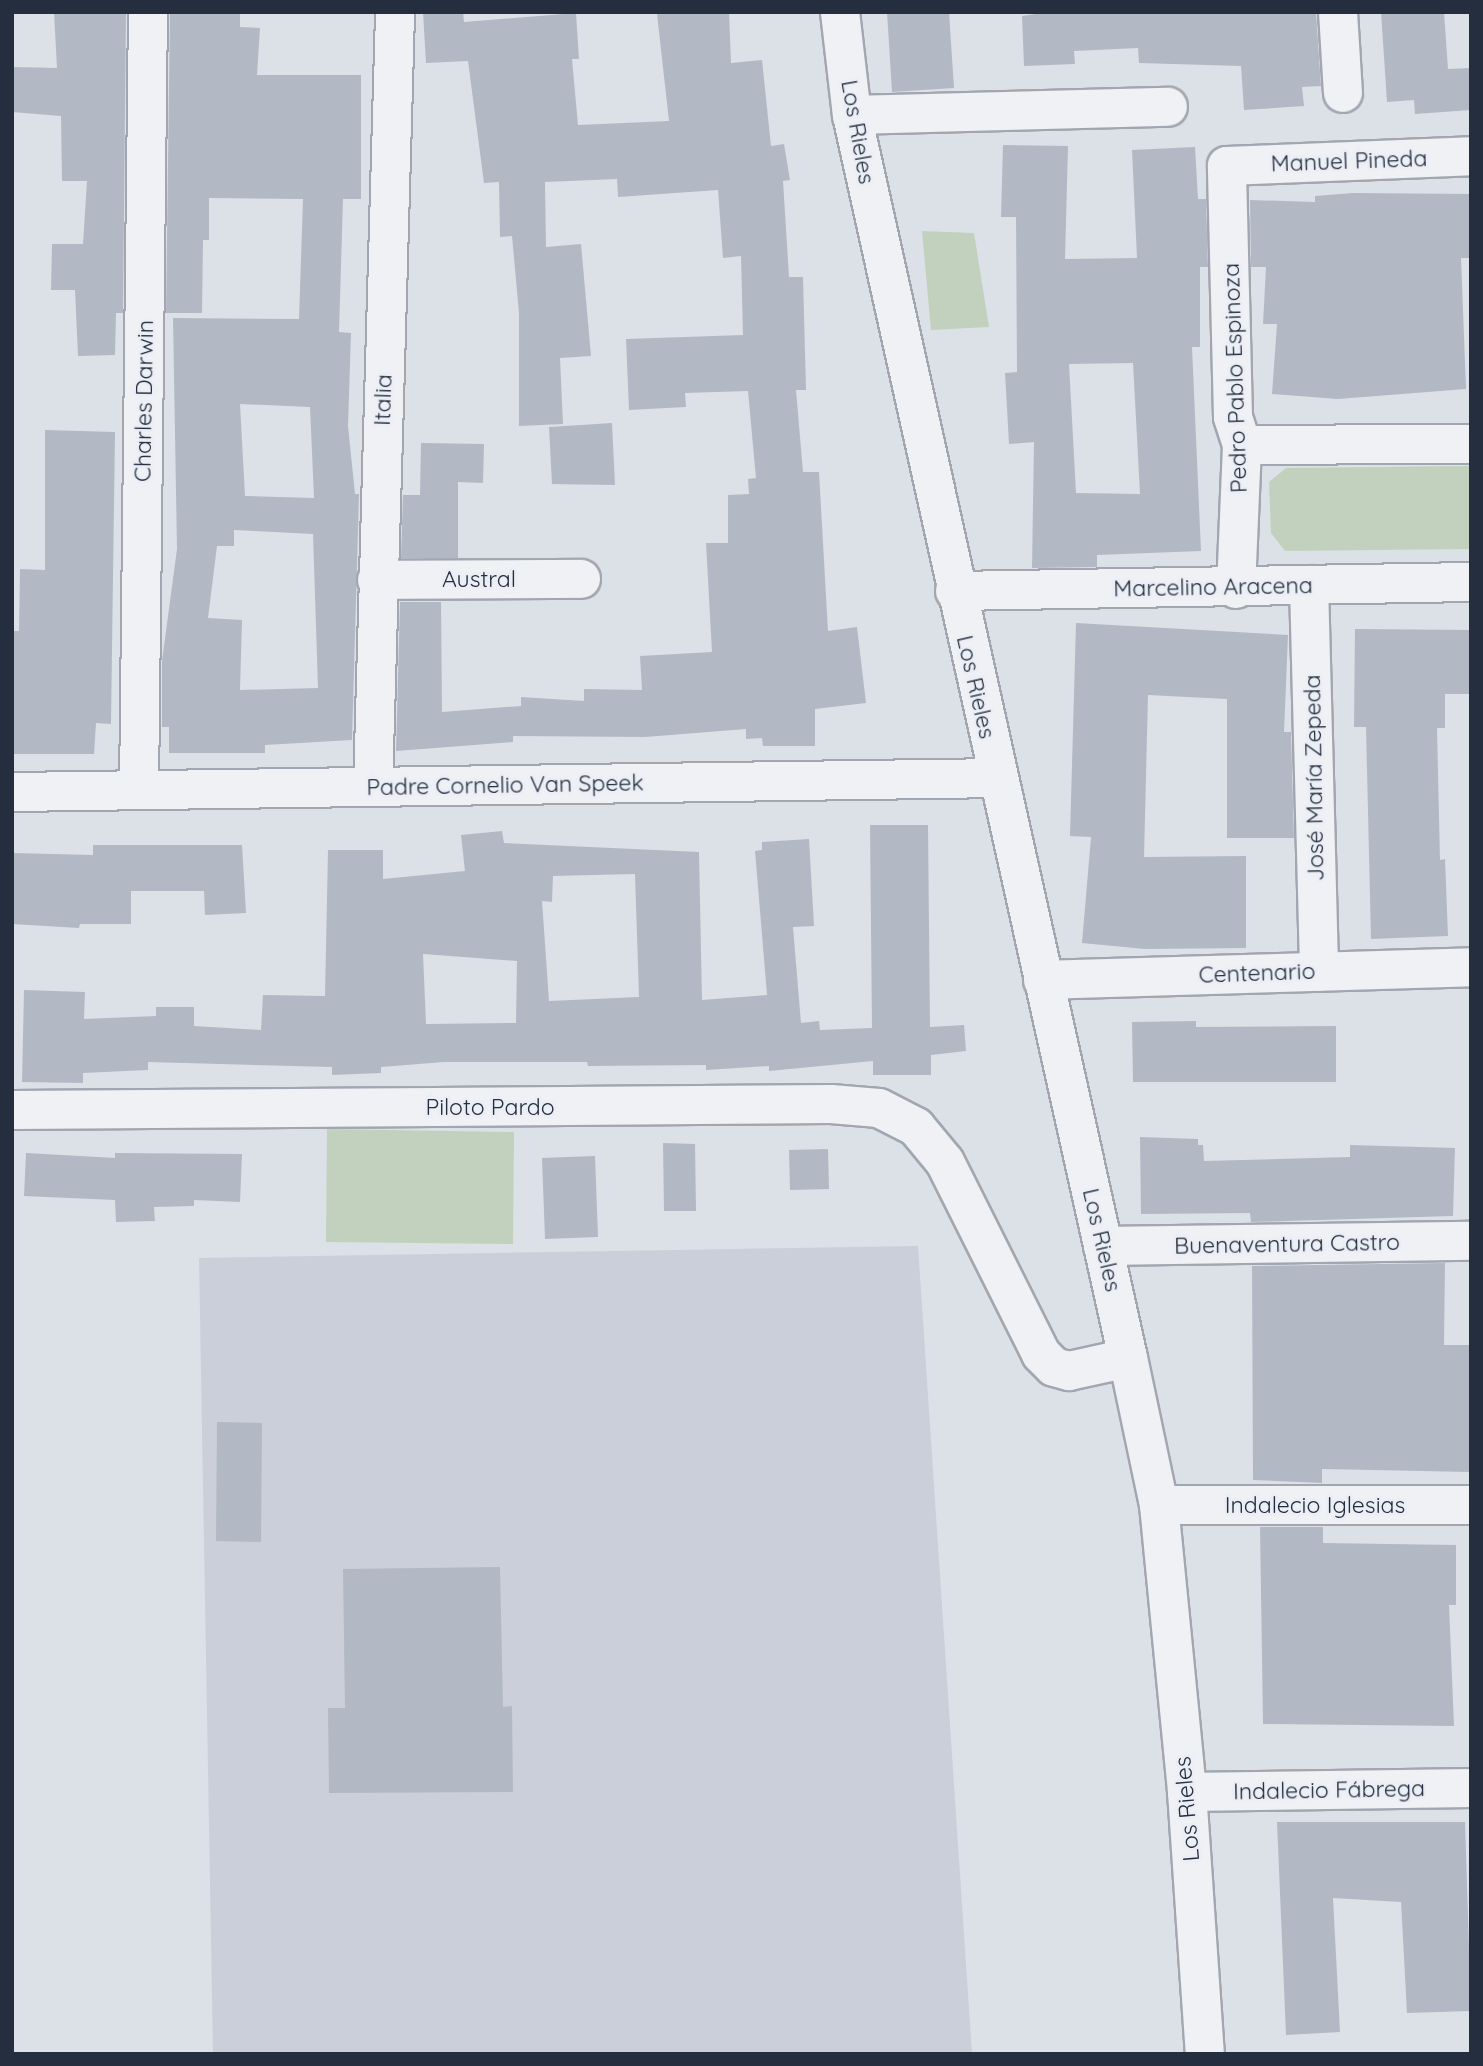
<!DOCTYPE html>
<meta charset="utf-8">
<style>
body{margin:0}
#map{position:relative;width:1483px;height:2066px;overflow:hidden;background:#dce0e7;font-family:Quicksand,sans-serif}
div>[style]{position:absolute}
.built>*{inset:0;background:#cacfd9}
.green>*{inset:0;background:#c2d1bd}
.building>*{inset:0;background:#b3b9c4}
.roads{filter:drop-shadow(2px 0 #a1a7b1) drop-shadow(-2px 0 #a1a7b1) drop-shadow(0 2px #a1a7b1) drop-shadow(0 -2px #a1a7b1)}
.minor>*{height:38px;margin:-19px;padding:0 19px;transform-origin:19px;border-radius:19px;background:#eff1f5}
span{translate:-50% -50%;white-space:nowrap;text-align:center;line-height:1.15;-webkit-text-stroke:6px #ebeff5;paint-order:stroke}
.street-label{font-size:23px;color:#252e3e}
.frame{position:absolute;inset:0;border:14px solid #252e3e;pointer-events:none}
</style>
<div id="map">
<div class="built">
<div style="clip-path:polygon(918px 1246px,972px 2054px,213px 2054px,199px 1258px)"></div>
</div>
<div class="green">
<div style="clip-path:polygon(922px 231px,974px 233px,989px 327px,931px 330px)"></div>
<div style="clip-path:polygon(1471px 466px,1471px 549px,1285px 551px,1271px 533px,1269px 482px,1286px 468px)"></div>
<div style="clip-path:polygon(327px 1129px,514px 1132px,513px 1244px,326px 1242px)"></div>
</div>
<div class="building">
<div style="clip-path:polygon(54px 12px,126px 12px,123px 313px,116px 313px,115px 355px,78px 356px,75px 290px,51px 290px,52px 244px,83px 244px,87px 181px,62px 181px,61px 116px,12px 112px,12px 67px,57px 68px)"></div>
<div style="clip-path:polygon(evenodd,170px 12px,240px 12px,240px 27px,260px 28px,257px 75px,361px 75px,361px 199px,343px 199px,339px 332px,351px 333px,348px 426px,355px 494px,359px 494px,352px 740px,265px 745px,265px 753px,169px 753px,169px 727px,162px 727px,162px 661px,177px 549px,173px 318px,299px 319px,303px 199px,209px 198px,209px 240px,203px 240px,202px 313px,166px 313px,170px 12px,240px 404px,310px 407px,314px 498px,245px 496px,240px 404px,170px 12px,234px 530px,313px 534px,318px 688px,240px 690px,242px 620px,208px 618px,217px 546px,234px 546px,234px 530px)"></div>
<div style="clip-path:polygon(423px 12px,463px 12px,464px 22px,576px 13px,579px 59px,572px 59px,578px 125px,669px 121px,657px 14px,729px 12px,731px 63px,762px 60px,771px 146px,784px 144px,790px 180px,783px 181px,789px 277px,803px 277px,806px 390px,796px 390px,803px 472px,819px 472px,828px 631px,857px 627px,866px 703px,815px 709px,815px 746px,763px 746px,762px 738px,746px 739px,746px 729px,645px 737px,513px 736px,513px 742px,396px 751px,400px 602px,441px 602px,442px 712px,521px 706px,521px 697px,584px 701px,584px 689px,642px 690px,640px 656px,712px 652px,706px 543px,728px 543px,728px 495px,749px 494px,748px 479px,756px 478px,748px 391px,685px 393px,686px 407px,629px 410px,626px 339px,743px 335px,741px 256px,723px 258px,718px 190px,618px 197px,617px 179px,545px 182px,546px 247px,581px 244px,591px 356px,560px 358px,563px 424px,519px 426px,519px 313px,512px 236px,500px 237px,499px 182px,484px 183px,468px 61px,426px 63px)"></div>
<div style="clip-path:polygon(887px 12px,949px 12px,954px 88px,892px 92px)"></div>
<div style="clip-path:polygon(1049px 12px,1316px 12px,1321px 86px,1302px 87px,1304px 106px,1244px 110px,1241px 66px,1139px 63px,1138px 48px,1074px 51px,1075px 64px,1024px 66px,1022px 16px)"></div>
<div style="clip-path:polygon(1381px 12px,1444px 12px,1448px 69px,1471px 68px,1471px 110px,1415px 114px,1414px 100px,1387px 102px)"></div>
<div style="clip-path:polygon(evenodd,1003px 145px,1068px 146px,1065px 259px,1137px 258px,1132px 150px,1195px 147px,1198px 199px,1206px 199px,1208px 267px,1200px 267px,1200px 347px,1192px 347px,1201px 551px,1097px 555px,1097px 567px,1032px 568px,1034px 442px,1009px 444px,1005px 373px,1017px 372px,1016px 217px,1001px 217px,1003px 145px,1133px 363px,1140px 494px,1076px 493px,1069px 364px,1133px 363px)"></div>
<div style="clip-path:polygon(1353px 193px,1471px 194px,1471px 258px,1461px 258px,1466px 389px,1338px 399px,1272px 394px,1277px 324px,1263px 324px,1266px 267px,1251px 267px,1250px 200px,1315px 202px,1315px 196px)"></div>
<div style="clip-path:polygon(612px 423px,615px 485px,552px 484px,549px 427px)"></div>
<div style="clip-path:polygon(45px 430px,115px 432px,111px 724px,96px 723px,94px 754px,12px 754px,12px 631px,19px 631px,20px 569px,45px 570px)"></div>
<div style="clip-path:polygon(421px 443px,484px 444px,483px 483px,458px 482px,458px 558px,401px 558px,403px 495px,420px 495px)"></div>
<div style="clip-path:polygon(1076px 623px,1288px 635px,1284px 732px,1291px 732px,1294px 838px,1227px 838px,1227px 699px,1148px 695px,1144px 857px,1246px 856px,1246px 948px,1145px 949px,1082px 943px,1091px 837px,1070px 836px)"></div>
<div style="clip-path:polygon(1355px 629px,1471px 630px,1471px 694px,1445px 694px,1445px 728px,1437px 728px,1440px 860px,1445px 859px,1448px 936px,1371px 939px,1366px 727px,1354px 727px)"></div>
<div style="clip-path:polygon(evenodd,870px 825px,928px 825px,930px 1027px,964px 1025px,966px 1051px,931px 1055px,931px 1075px,873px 1075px,873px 1061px,769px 1071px,769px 1066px,706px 1070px,706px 1065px,588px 1066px,587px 1062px,444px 1062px,381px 1067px,381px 1073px,332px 1075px,332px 1067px,148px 1062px,148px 1070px,83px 1073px,83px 1083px,22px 1082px,24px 990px,85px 992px,84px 1019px,156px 1016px,156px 1007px,194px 1007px,194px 1026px,261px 1030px,263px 995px,325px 996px,328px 850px,383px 850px,383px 879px,465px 871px,461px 835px,502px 831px,504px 843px,699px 852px,702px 1000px,767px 995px,755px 851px,762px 850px,762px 842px,809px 839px,814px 926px,793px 927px,801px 1023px,819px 1021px,820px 1030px,872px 1028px,870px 825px,635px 874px,639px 997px,549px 1001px,542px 901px,552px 902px,553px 876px,635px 874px,870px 825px,423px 954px,517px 961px,516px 1023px,426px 1024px,423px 954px)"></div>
<div style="clip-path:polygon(93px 845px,242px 845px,246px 913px,205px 915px,204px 891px,131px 891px,131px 924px,80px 924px,79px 928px,12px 924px,12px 853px,93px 855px)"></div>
<div style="clip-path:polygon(1196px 1021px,1196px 1027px,1336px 1026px,1336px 1082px,1133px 1082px,1132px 1022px)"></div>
<div style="clip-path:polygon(1140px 1137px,1198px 1139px,1198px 1145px,1203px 1145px,1204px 1161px,1350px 1157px,1350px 1145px,1455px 1148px,1453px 1216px,1251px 1222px,1250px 1213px,1141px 1214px)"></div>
<div style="clip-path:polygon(663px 1143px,695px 1144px,696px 1211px,664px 1211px)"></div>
<div style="clip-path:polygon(828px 1149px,829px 1189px,790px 1190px,789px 1150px)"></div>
<div style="clip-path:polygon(26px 1153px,115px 1158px,115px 1153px,242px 1154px,240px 1202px,194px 1200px,194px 1206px,154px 1207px,155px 1221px,116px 1222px,115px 1200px,24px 1196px)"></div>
<div style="clip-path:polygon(595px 1156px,598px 1237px,545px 1239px,542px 1158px)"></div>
<div style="clip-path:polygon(1445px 1263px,1444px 1345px,1471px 1345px,1471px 1472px,1322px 1469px,1322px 1483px,1253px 1480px,1252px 1266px)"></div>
<div style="clip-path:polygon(217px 1422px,262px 1423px,261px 1542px,216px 1541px)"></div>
<div style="clip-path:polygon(1260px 1527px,1323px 1527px,1323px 1543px,1456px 1545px,1456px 1605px,1449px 1605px,1454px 1726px,1263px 1724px)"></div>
<div style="clip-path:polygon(500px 1567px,503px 1707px,512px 1706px,513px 1792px,329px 1793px,328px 1708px,345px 1708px,343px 1569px)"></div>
<div style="clip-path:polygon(1277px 1822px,1465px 1822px,1471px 2011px,1407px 2013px,1401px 1902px,1333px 1898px,1340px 2032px,1286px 2035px)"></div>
</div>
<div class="roads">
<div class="minor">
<div style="left:840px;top:12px;width:104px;rotate:83.4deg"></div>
<div style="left:852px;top:115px;width:1273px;rotate:77.48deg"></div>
<div style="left:1338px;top:12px;width:81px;rotate:86.5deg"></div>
<div style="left:852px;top:115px;width:316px;rotate:-1.5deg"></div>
<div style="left:1242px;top:445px;width:229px;rotate:-0.3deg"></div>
<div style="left:377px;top:580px;width:204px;rotate:-0.3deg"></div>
<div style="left:1309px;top:585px;width:387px;rotate:88.5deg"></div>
<div style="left:1236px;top:589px;width:144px;rotate:-87.6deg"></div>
<div style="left:1242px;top:445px;width:29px;rotate:-108deg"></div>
<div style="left:1233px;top:417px;width:251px;rotate:-91.4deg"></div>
<div style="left:1227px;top:166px;width:244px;rotate:-2.3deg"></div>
<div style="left:955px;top:591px;width:516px;rotate:-1deg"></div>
<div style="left:373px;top:787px;width:775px;rotate:-88.37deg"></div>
<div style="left:139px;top:790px;width:778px;rotate:-89.34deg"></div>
<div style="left:12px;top:792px;width:985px;rotate:-0.81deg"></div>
<div style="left:1043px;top:980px;width:428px;rotate:-1.7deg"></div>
<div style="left:12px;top:1110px;width:819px;rotate:-0.42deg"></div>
<div style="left:831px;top:1104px;width:48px;rotate:4.8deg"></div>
<div style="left:879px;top:1108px;width:42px;rotate:27.2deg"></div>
<div style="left:916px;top:1127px;width:45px;rotate:50.4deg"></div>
<div style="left:945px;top:1162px;width:215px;rotate:63.4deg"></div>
<div style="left:1041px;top:1354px;width:18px;rotate:45deg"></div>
<div style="left:1054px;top:1367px;width:16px;rotate:15deg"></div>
<div style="left:1069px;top:1371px;width:60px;rotate:-12.4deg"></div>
<div style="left:1128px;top:1358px;width:150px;rotate:78.1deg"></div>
<div style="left:1159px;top:1505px;width:288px;rotate:84.4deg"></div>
<div style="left:1187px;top:1792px;width:263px;rotate:86.1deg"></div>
<div style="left:1103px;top:1246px;width:368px;rotate:-0.8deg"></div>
<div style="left:1159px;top:1505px;width:312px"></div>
<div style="left:1187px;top:1792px;width:284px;rotate:-0.8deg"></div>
</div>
</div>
<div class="street-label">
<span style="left:858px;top:132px;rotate:80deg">Los Rieles</span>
<span style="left:1349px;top:161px;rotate:-2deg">Manuel Pineda</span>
<span style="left:1235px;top:378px;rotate:-92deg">Pedro Pablo Espinoza</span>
<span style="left:383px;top:400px;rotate:-88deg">Italia</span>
<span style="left:144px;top:401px;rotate:-89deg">Charles Darwin</span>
<span style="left:479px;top:579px">Austral</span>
<span style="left:1213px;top:587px;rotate:-1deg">Marcelino Aracena</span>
<span style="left:976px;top:687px;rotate:77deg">Los Rieles</span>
<span style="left:1314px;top:778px;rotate:-91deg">José María Zepeda</span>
<span style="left:505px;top:785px;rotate:-1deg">Padre Cornelio Van Speek</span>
<span style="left:1257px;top:973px;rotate:-2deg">Centenario</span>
<span style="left:490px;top:1107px">Piloto Pardo</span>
<span style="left:1102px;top:1240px;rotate:77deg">Los Rieles</span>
<span style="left:1287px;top:1244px;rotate:-1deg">Buenaventura Castro</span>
<span style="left:1315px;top:1505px">Indalecio Iglesias</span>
<span style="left:1329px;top:1790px;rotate:-1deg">Indalecio Fábrega</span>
<span style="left:1187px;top:1809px;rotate:-95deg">Los Rieles</span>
</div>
<div class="frame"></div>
</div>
